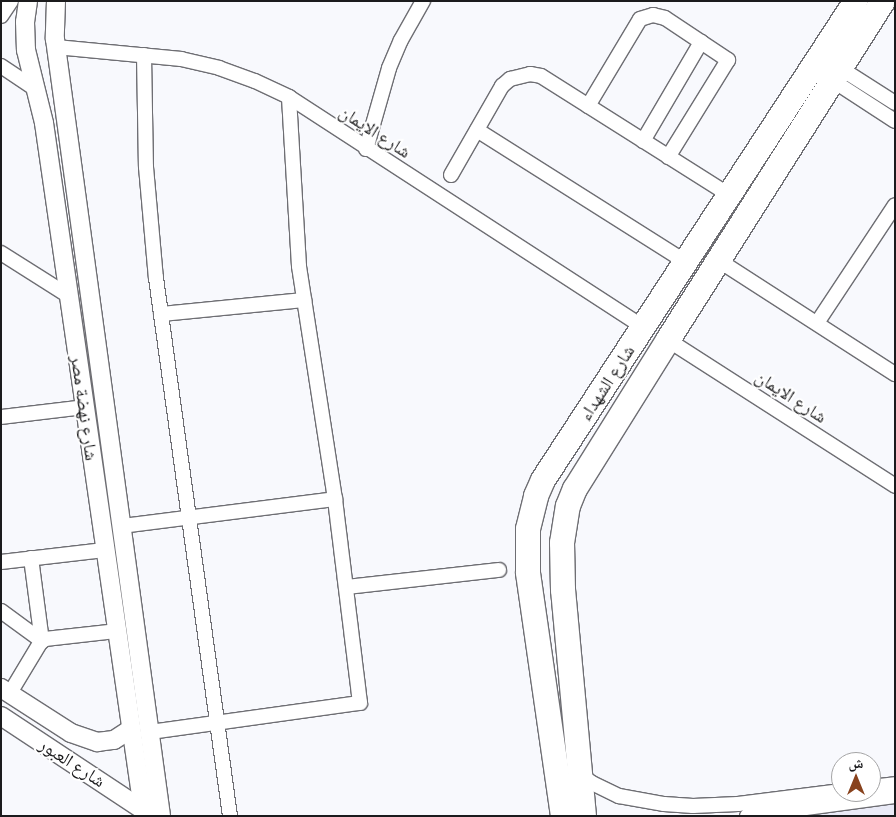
<!DOCTYPE html>
<meta charset="utf-8">
<style>
body{margin:0}
#map{position:relative;width:896px;height:817px;overflow:hidden;background:#f8f9fd;font-family:"IBM Plex Serif","Noto Naskh Arabic",serif}
div>[style]{position:absolute}
.built>*{inset:0;background:#eaebf7}
.roads{filter:drop-shadow(1px 0 #6e6e73) drop-shadow(-1px 0 #6e6e73) drop-shadow(0 1px #6e6e73) drop-shadow(0 -1px #6e6e73)}
.minor>*{height:14px;margin:-7px;padding:0 7px;transform-origin:7px;border-radius:7px;background:#fff}
.tertiary>*{height:18px;margin:-9px;padding:0 9px;transform-origin:9px;border-radius:9px;background:#fff}
.trunk>*{height:24px;margin:-12px;padding:0 12px;transform-origin:12px;border-radius:12px;background:#fff}
span{translate:-50% -50%;white-space:nowrap;text-align:center;line-height:1.15;-webkit-text-stroke:4px #fff;paint-order:stroke}
.street-label{font-size:18px;color:#1b1b1d}
.frame{position:absolute;inset:0;border:2px solid #1b1b1d;pointer-events:none}
.north{position:absolute;left:831px;top:752px;width:50px;height:50px;box-sizing:border-box;background:#fff;border:1px solid #a4a4a5;border-radius:50%;rotate:0deg;font-size:14px;font-weight:700;line-height:20px;text-align:center;color:#1b1b1d}
.north::after{content:'';display:block;margin:auto;width:18px;height:22px;background:#88421d;clip-path:polygon(50% 0,100% 100%,50% 72%,0 100%)}
</style>
<div id="map">
<div class="built">
<div style="clip-path:polygon(895px 802px,895px 816px,780px 816px)"></div>
</div>
<div class="roads">
<div class="minor">
<div style="left:1px;top:16px;width:18px;rotate:-56deg"></div>
<div style="left:56px;top:47px;width:126px;rotate:5.5deg"></div>
<div style="left:181px;top:59px;width:39px;rotate:13deg"></div>
<div style="left:219px;top:68px;width:38px;rotate:20deg"></div>
<div style="left:255px;top:81px;width:38px;rotate:25deg"></div>
<div style="left:289px;top:97px;width:422px;rotate:33deg"></div>
<div style="left:144px;top:55px;width:112px;rotate:89deg"></div>
<div style="left:146px;top:167px;width:111px;rotate:84.9deg"></div>
<div style="left:156px;top:278px;width:543px;rotate:82.17deg"></div>
<div style="left:1px;top:66px;width:43px;rotate:33.7deg"></div>
<div style="left:840px;top:68px;width:65px;rotate:32.5deg"></div>
<div style="left:832px;top:80px;width:75px;rotate:33.1deg"></div>
<div style="left:588px;top:106px;width:101px;rotate:-59.1deg"></div>
<div style="left:640px;top:19px;width:14px;rotate:-17deg"></div>
<div style="left:653px;top:15px;width:12px;rotate:14deg"></div>
<div style="left:665px;top:18px;width:76px;rotate:33.7deg"></div>
<div style="left:728px;top:60px;width:114px;rotate:121.7deg"></div>
<div style="left:477px;top:130px;width:247px;rotate:32.3deg"></div>
<div style="left:643px;top:141px;width:115px;rotate:-59.6deg"></div>
<div style="left:366px;top:149px;width:84px;rotate:-74.1deg"></div>
<div style="left:389px;top:68px;width:30px;rotate:-67deg"></div>
<div style="left:401px;top:40px;width:45px;rotate:-60.6deg"></div>
<div style="left:451px;top:175px;width:103px;rotate:-60.2deg"></div>
<div style="left:502px;top:86px;width:11px;rotate:-41deg"></div>
<div style="left:510px;top:79px;width:21px;rotate:-14deg"></div>
<div style="left:530px;top:74px;width:11px;rotate:10deg"></div>
<div style="left:541px;top:76px;width:222px;rotate:32.3deg"></div>
<div style="left:1px;top:253px;width:80px;rotate:32.3deg"></div>
<div style="left:718px;top:260px;width:211px;rotate:32.8deg"></div>
<div style="left:161px;top:314px;width:144px;rotate:-5.6deg"></div>
<div style="left:817px;top:323px;width:141px;rotate:-56.5deg"></div>
<div style="left:668px;top:340px;width:270px;rotate:32.7deg"></div>
<div style="left:1px;top:417px;width:85px;rotate:-6.8deg"></div>
<div style="left:122px;top:526px;width:215px;rotate:-7.2deg"></div>
<div style="left:31px;top:558px;width:84px;rotate:82.5deg"></div>
<div style="left:1px;top:562px;width:104px;rotate:-6.6deg"></div>
<div style="left:347px;top:587px;width:153px;rotate:-6.4deg"></div>
<div style="left:1px;top:611px;width:51px;rotate:36.2deg"></div>
<div style="left:10px;top:693px;width:58px;rotate:-59deg"></div>
<div style="left:40px;top:643px;width:6px;rotate:-39deg"></div>
<div style="left:45px;top:639px;width:71px;rotate:-6.4deg"></div>
<div style="left:150px;top:732px;width:212px;rotate:-7.9deg"></div>
<div style="left:360px;top:703px;width:206px;rotate:-97deg"></div>
<div style="left:335px;top:499px;width:236px;rotate:-98.8deg"></div>
<div style="left:299px;top:266px;width:169px;rotate:-93.4deg"></div>
<div style="left:580px;top:774px;width:15px;rotate:37deg"></div>
<div style="left:592px;top:783px;width:30px;rotate:26deg"></div>
<div style="left:619px;top:796px;width:46px;rotate:10.1deg"></div>
<div style="left:664px;top:804px;width:29px;rotate:4deg"></div>
<div style="left:693px;top:806px;width:45px;rotate:-2.5deg"></div>
<div style="left:738px;top:804px;width:104px;rotate:-7.2deg"></div>
<div style="left:871px;top:787px;width:24px;rotate:-7deg"></div>
<div style="left:747px;top:816px;width:149px;rotate:-7.7deg"></div>
</div>
<div class="tertiary">
<div style="left:28px;top:1px;width:21px;rotate:98deg"></div>
<div style="left:25px;top:22px;width:28px;rotate:88deg"></div>
<div style="left:26px;top:50px;width:75px;rotate:76.1deg"></div>
<div style="left:44px;top:123px;width:700px;rotate:81.79deg"></div>
<div style="left:56px;top:1px;width:38px;rotate:92deg"></div>
<div style="left:55px;top:39px;width:784px;rotate:82.23deg"></div>
<div style="left:1px;top:688px;width:83px;rotate:32.7deg"></div>
<div style="left:71px;top:733px;width:28px;rotate:19deg"></div>
<div style="left:97px;top:742px;width:17px;rotate:-7deg"></div>
<div style="left:114px;top:740px;width:20px;rotate:-33deg"></div>
<div style="left:1px;top:716px;width:170px;rotate:33.5deg"></div>
</div>
<div class="trunk">
<div style="left:563px;top:816px;width:246px;rotate:-98.2deg"></div>
<div style="left:528px;top:572px;width:43px;rotate:-90deg"></div>
<div style="left:528px;top:529px;width:34px;rotate:-76deg"></div>
<div style="left:536px;top:496px;width:17px;rotate:-66deg"></div>
<div style="left:543px;top:480px;width:572px;rotate:-56.84deg"></div>
<div style="left:584px;top:816px;width:227px;rotate:-95.3deg"></div>
<div style="left:563px;top:590px;width:47px;rotate:-91.2deg"></div>
<div style="left:562px;top:543px;width:37px;rotate:-81deg"></div>
<div style="left:568px;top:506px;width:18px;rotate:-68deg"></div>
<div style="left:575px;top:489px;width:176px;rotate:-58deg"></div>
<div style="left:668px;top:340px;width:401px;rotate:-57.6deg"></div>
</div>
</div>
<div class="street-label">
<span style="left:375px;top:132px;rotate:33deg">شارع الايمان</span>
<span style="left:607px;top:383px;rotate:-57deg">شارع الشهداء</span>
<span style="left:791px;top:397px;rotate:33deg">شارع الايمان</span>
<span style="left:84px;top:408px;rotate:82deg">شارع نهضة مصر</span>
<span style="left:72px;top:763px;rotate:33deg">شارع العبور</span>
</div>
<div class="frame"></div>
<div class="north">ش</div>
</div>
